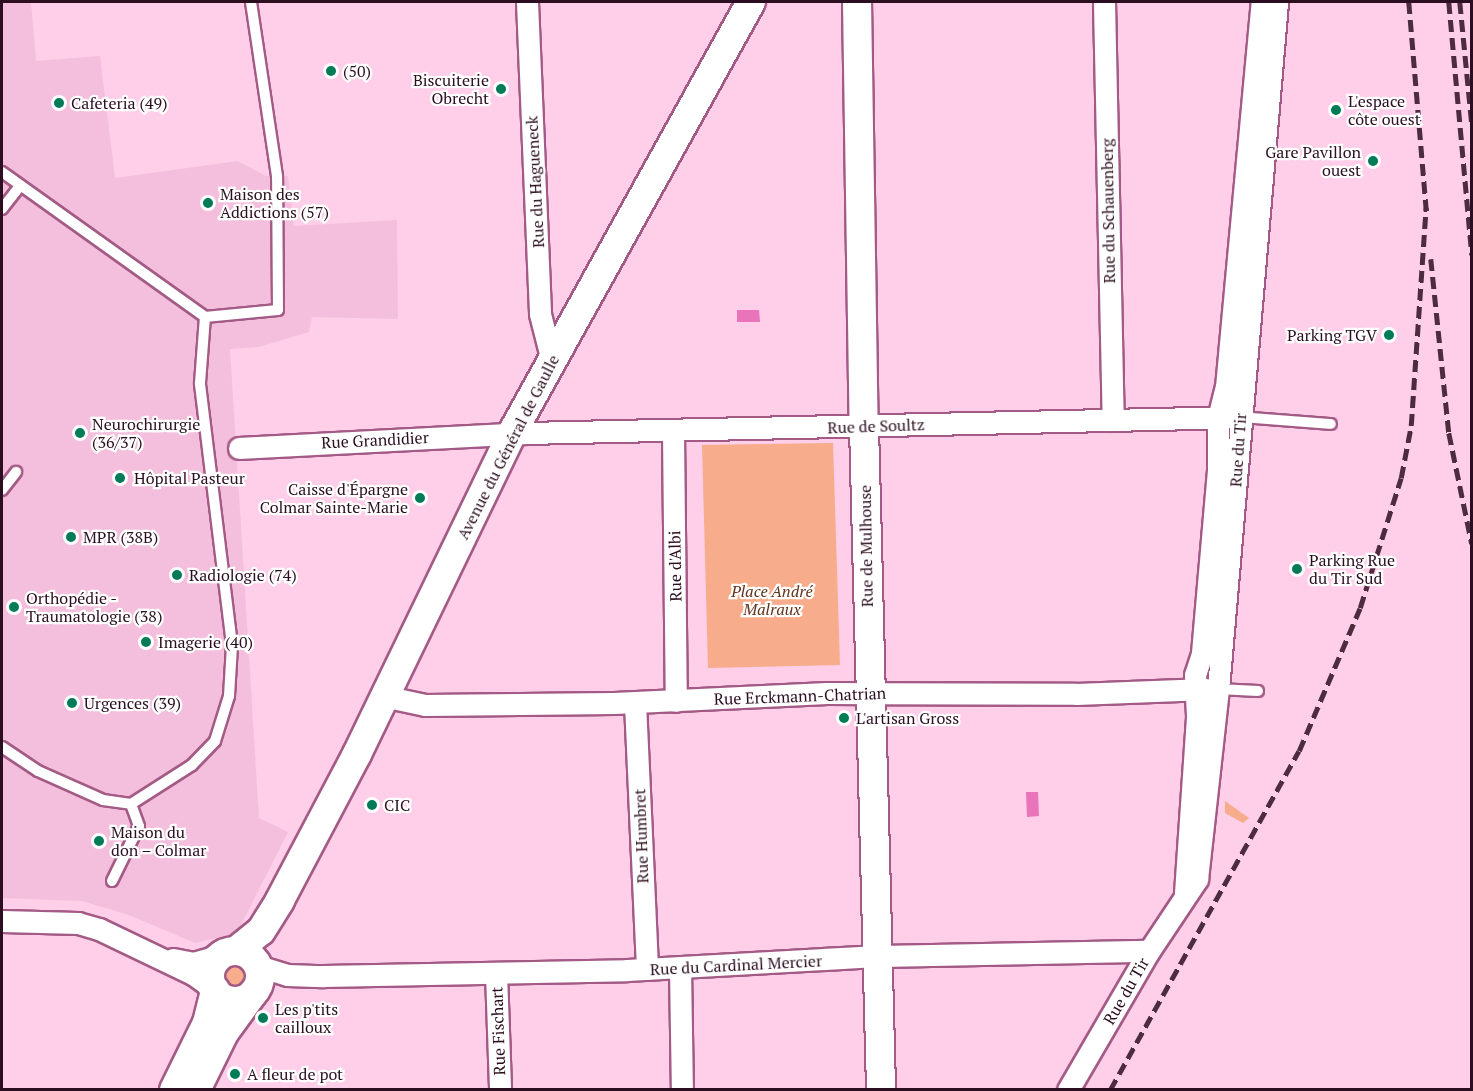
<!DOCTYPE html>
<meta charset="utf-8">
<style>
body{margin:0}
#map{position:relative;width:1473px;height:1091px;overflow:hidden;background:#ffcee8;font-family:"PT Serif",serif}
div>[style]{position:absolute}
.built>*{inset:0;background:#f4bfdc}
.green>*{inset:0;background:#f7ad8b}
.round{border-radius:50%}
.water>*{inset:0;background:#e974ba}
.roads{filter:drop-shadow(2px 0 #a35b85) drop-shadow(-2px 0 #a35b85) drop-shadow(0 2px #a35b85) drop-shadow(0 -2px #a35b85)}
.lane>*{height:10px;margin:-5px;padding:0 5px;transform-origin:5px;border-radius:5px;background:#fff}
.street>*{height:21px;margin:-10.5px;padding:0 10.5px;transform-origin:10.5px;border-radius:10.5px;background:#fff}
.secondary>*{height:28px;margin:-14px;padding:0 14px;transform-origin:14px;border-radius:14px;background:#fff}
.secondary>.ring{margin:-14px;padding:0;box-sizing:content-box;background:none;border:28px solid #fff;border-radius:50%}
.rail>*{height:4.5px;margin-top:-2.25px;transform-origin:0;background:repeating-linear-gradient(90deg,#4c2c3e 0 12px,transparent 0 18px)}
.dots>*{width:16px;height:16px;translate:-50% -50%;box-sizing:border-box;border:3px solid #fff;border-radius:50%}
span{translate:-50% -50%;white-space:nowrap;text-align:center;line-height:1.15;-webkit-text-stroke:4.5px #fff;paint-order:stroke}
.poi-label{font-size:16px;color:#2b0e1f}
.left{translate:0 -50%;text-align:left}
.right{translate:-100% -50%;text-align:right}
.street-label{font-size:16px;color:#2b0e1f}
.park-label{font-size:16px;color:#63331c;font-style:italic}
.frame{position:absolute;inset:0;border:3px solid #2b0e1f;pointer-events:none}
</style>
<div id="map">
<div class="built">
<div style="clip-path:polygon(2px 2px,31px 2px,36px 61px,100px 56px,115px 178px,238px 161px,266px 176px,288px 176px,294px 226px,397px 220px,398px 319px,312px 317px,309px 332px,259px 347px,230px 349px,259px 818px,288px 832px,237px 933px,195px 943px,129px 915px,82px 901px,2px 898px)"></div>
</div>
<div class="green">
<div style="clip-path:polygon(833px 443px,840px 665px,708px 668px,702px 445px)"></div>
<div style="clip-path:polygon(1225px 801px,1249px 818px,1243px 823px,1225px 813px)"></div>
<div class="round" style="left:216px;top:958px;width:36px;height:36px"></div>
</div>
<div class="water">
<div style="clip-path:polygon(737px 310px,759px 310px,760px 322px,737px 322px)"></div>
<div style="clip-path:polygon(1026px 792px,1038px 792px,1039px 816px,1027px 817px)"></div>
</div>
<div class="roads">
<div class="lane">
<div style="left:2px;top:172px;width:249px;rotate:35.5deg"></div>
<div style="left:2px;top:209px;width:28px;rotate:-52deg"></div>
<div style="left:1240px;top:417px;width:91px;rotate:4.4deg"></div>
<div style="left:2px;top:490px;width:23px;rotate:-52deg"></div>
<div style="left:1218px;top:689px;width:40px;rotate:2.9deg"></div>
<div style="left:2px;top:747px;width:43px;rotate:33.7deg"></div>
<div style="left:38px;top:771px;width:71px;rotate:24deg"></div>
<div style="left:103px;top:800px;width:28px;rotate:8deg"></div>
<div style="left:131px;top:804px;width:72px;rotate:-32.6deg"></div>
<div style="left:192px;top:765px;width:33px;rotate:-46deg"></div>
<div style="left:215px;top:741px;width:47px;rotate:-72.7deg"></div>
<div style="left:229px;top:696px;width:51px;rotate:-86.6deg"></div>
<div style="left:232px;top:645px;width:264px;rotate:-97deg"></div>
<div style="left:200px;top:383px;width:66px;rotate:-85.7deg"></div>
<div style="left:205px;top:317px;width:73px;rotate:-5.5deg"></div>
<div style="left:278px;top:310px;width:134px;rotate:-90.4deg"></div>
<div style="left:277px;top:176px;width:176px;rotate:-98.5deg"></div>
<div style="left:112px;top:881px;width:61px;rotate:-63.9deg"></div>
<div style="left:139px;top:826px;width:23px;rotate:-110deg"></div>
</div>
<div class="street">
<div style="left:527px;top:2px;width:312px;rotate:87.6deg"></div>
<div style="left:540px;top:314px;width:49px;rotate:75.7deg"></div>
<div style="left:1104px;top:2px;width:418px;rotate:88.8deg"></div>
<div style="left:673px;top:432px;width:269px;rotate:89.4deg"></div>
<div style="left:239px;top:448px;width:287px;rotate:-3deg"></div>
<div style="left:526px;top:433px;width:714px;rotate:-1.28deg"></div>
<div style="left:383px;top:696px;width:43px;rotate:12.1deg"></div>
<div style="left:425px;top:705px;width:189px;rotate:-0.6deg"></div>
<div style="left:614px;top:703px;width:213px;rotate:-2.7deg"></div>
<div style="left:827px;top:693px;width:249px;rotate:0.2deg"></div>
<div style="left:1076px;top:694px;width:130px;rotate:-2.2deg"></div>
<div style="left:635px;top:703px;width:266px;rotate:87.4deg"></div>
<div style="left:1185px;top:893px;width:177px;rotate:-86.1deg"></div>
<div style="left:1197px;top:716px;width:41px;rotate:-92.8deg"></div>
<div style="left:1195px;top:675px;width:23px;rotate:-72deg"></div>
<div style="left:1202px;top:653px;width:184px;rotate:-85deg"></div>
<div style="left:1218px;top:470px;width:52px;rotate:-90deg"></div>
<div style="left:1218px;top:418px;width:32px;rotate:-76deg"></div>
<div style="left:1226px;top:387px;width:387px;rotate:-84.7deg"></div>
<div style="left:2px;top:921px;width:76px;rotate:1.5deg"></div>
<div style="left:78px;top:923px;width:22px;rotate:16deg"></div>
<div style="left:99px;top:929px;width:104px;rotate:25.6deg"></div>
<div style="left:193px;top:974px;width:27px;rotate:36deg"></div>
<div style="left:173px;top:959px;width:20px;rotate:11deg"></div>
<div style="left:193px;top:963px;width:29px;rotate:-16deg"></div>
<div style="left:258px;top:966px;width:30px;rotate:17deg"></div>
<div style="left:287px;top:975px;width:36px;rotate:2deg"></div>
<div style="left:323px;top:976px;width:304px;rotate:-1.1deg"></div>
<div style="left:627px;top:970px;width:253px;rotate:-3.2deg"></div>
<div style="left:880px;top:956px;width:269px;rotate:-1.1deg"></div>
<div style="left:680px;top:968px;width:122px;rotate:89.1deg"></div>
<div style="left:496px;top:973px;width:117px;rotate:88deg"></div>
<div style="left:1068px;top:1090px;width:161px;rotate:-59.8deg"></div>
<div style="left:1149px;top:951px;width:87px;rotate:-56.3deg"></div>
<div style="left:1197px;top:879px;width:191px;rotate:-83.7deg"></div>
<div style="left:1218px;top:689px;width:690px;rotate:-85.09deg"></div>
</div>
<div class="secondary">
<div style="left:857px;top:2px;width:424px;rotate:89.1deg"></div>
<div style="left:864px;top:426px;width:664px;rotate:88.53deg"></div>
<div style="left:236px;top:951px;width:32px;rotate:-39deg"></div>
<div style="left:261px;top:931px;width:36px;rotate:-58deg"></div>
<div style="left:280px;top:900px;width:165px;rotate:-62.2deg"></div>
<div style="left:357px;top:754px;width:356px;rotate:-64.2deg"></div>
<div style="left:512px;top:433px;width:493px;rotate:-61deg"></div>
<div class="ring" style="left:210px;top:951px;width:22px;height:22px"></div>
<div style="left:174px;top:1090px;width:75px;rotate:-63.8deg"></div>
<div style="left:207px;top:1023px;width:34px;rotate:-76deg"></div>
<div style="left:196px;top:1090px;width:64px;rotate:-63.8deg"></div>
<div style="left:224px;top:1033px;width:51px;rotate:-53.8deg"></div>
</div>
</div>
<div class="rail">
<div style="left:1409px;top:2px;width:214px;rotate:85.2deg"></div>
<div style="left:1449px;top:2px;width:254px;rotate:84.8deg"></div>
<div style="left:1460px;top:2px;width:124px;rotate:84.4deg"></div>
<div style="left:1431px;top:259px;width:175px;rotate:84.1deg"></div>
<div style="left:1449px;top:433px;width:113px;rotate:78.3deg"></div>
<div style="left:1110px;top:1090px;width:388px;rotate:-60.9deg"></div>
<div style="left:1299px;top:751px;width:155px;rotate:-66.9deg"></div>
<div style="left:1360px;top:608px;width:136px;rotate:-72.5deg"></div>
<div style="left:1401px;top:478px;width:53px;rotate:-79.1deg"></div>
<div style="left:1411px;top:426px;width:219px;rotate:-86.1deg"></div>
</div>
<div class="dots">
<div style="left:331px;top:71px;background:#007b58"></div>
<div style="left:501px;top:89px;background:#007b58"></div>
<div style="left:59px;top:103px;background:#007b58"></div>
<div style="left:1336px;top:110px;background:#007b58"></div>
<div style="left:1373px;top:161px;background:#007b58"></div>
<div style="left:208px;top:203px;background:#007b58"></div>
<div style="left:1389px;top:335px;background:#007b58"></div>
<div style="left:80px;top:433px;background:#007b58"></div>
<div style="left:120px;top:478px;background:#007b58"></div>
<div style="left:420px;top:498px;background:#007b58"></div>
<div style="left:71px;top:537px;background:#007b58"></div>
<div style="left:1297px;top:569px;background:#007b58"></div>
<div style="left:177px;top:575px;background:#007b58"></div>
<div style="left:14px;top:607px;background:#007b58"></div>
<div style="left:146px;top:642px;background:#007b58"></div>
<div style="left:72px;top:703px;background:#007b58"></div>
<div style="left:844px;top:718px;background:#007b58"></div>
<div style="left:372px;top:805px;background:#007b58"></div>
<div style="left:99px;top:841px;background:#007b58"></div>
<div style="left:263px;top:1018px;background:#007b58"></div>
<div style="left:235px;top:1074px;background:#007b58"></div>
</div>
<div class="poi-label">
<span class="left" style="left:343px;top:71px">(50)</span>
<span class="right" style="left:489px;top:89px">Biscuiterie<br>Obrecht</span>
<span class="left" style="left:1348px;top:110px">L'espace<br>côte ouest</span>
<span class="left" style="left:71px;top:103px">Cafeteria (49)</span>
<span class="right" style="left:1361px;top:161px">Gare Pavillon<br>ouest</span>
<span class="left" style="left:220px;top:203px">Maison des<br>Addictions (57)</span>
<span class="right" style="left:1377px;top:335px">Parking TGV</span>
<span class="left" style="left:92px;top:433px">Neurochirurgie<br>(36/37)</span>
<span class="left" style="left:134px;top:478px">Hôpital Pasteur</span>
<span class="right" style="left:408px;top:498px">Caisse d'Épargne<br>Colmar Sainte-Marie</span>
<span class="left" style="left:83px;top:537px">MPR (38B)</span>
<span class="left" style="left:1309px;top:569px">Parking Rue<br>du Tir Sud</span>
<span class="left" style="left:189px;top:575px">Radiologie (74)</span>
<span class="left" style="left:26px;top:607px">Orthopédie -<br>Traumatologie (38)</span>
<span class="left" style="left:158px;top:642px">Imagerie (40)</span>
<span class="left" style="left:84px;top:703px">Urgences (39)</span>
<span class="left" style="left:856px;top:718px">L'artisan Gross</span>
<span class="left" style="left:384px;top:805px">CIC</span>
<span class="left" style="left:111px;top:841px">Maison du<br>don – Colmar</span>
<span class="left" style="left:275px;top:1018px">Les p'tits<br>cailloux</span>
<span class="left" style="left:247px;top:1074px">A fleur de pot</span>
</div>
<div class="street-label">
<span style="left:535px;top:182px;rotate:-93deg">Rue du Hagueneck</span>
<span style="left:1108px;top:211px;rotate:-91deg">Rue du Schauenberg</span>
<span style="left:876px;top:426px;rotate:-2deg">Rue de Soultz</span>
<span style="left:375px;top:440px;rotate:-3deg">Rue Grandidier</span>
<span style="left:508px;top:447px;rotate:-63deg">Avenue du Général de Gaulle</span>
<span style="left:1238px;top:450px;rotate:-86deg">Rue du Tir</span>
<span style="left:866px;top:546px;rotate:-91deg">Rue de Mulhouse</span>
<span style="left:675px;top:566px;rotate:-91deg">Rue d'Albi</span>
<span style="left:800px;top:696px;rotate:-2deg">Rue Erckmann-Chatrian</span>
<span style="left:641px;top:836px;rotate:-92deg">Rue Humbret</span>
<span style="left:736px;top:965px;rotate:-3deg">Rue du Cardinal Mercier</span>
<span style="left:1126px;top:991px;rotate:-60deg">Rue du Tir</span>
<span style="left:498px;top:1031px;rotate:-92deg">Rue Fischart</span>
</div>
<div class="park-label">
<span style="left:772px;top:600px">Place André<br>Malraux</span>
</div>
<div class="frame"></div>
</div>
